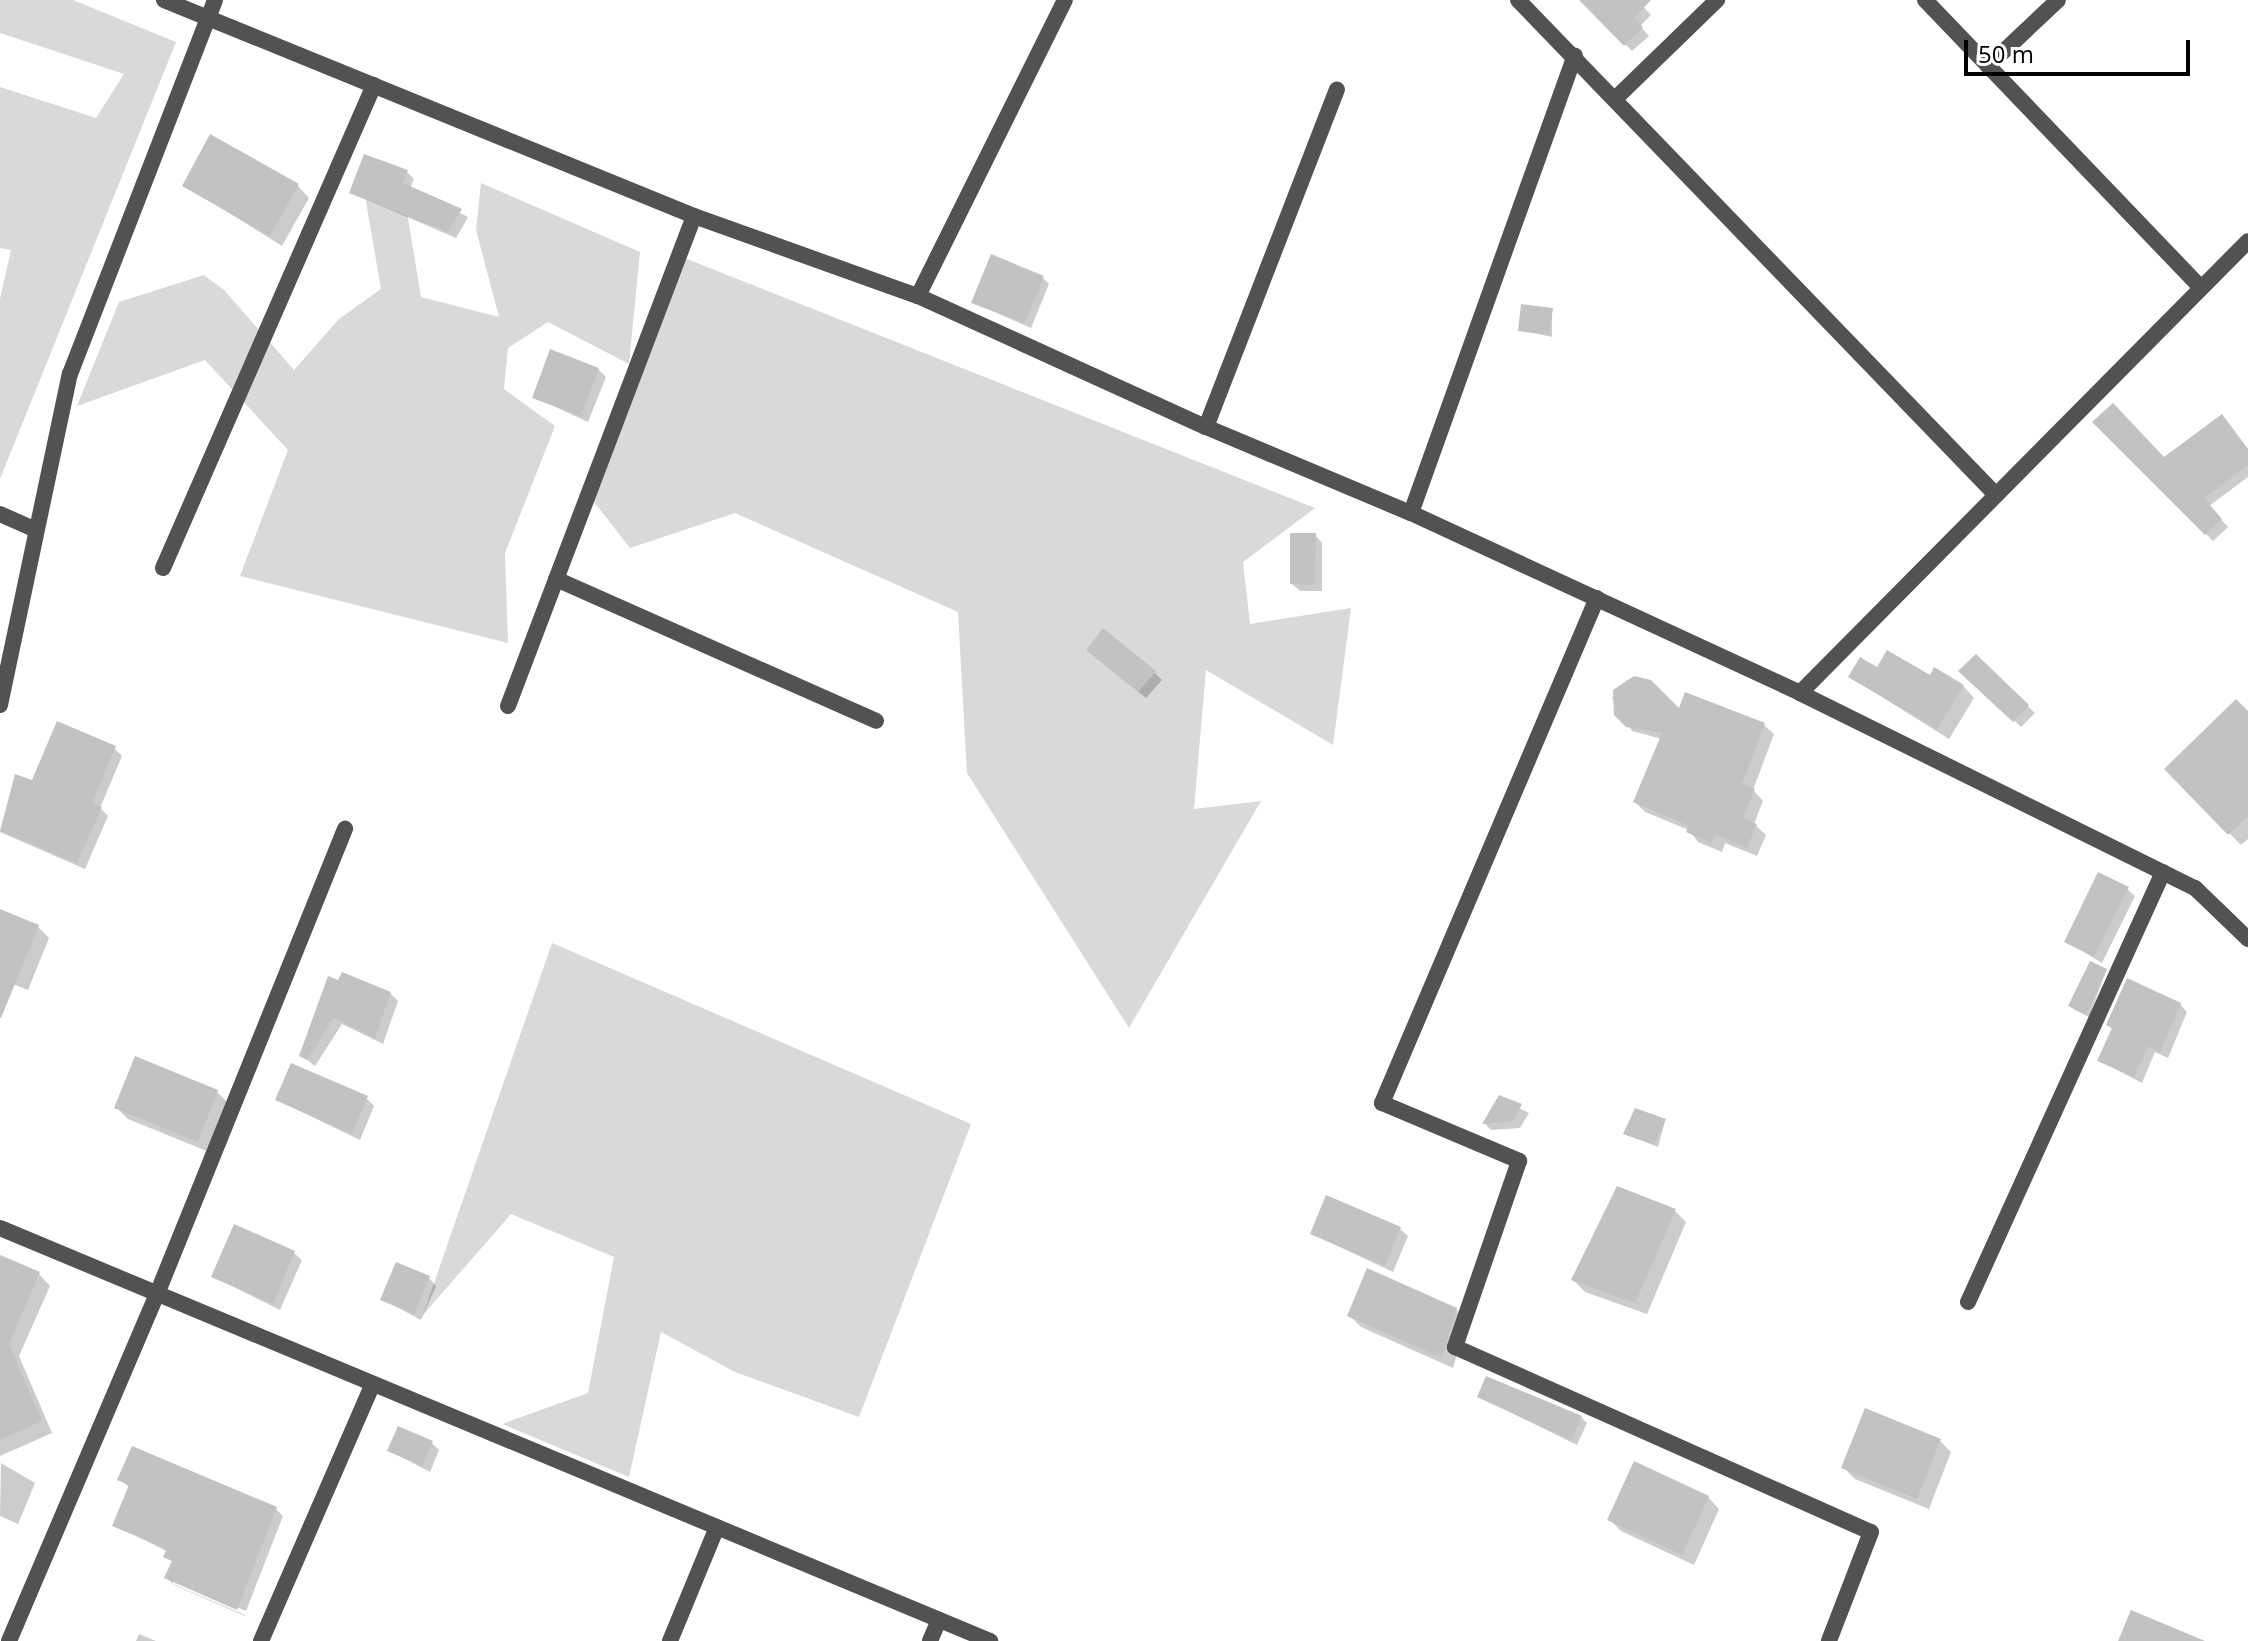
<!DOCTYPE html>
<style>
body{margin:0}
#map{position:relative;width:2248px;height:1641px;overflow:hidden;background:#fff;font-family:"Open Sans",sans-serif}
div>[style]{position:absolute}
.green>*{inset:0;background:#d9d9d9}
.shadow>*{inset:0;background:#0003}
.building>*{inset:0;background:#c2c2c2}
.minor>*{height:16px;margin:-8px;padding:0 8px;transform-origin:8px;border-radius:8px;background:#525252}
span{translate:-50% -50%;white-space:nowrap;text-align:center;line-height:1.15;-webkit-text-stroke:8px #fff;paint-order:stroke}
.scale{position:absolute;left:1964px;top:40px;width:226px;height:36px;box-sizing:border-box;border:4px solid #000;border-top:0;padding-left:10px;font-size:24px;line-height:28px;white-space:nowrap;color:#000;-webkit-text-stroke:6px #fff;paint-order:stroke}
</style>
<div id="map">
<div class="green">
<div style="clip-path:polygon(0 0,73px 0,176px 42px,0 479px,0 299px,11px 250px,0 248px,0 87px,96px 118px,124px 74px,0 33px)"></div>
<div style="clip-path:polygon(402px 182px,421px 297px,499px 317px,476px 230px,481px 183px,640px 252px,629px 364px,548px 322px,508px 348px,504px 389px,555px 426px,505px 553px,508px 643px,240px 576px,288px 450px,205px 360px,77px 406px,119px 302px,204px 275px,224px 290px,294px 370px,339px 319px,381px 289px,365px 196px)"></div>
<div style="clip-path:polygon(677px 255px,1315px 508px,1243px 562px,1250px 624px,1351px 608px,1333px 745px,1206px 670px,1194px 809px,1261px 801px,1129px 1028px,967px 773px,958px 612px,735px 513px,630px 548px,591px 498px)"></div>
<div style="clip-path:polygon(552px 943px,971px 1124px,859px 1417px,735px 1372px,661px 1332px,629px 1477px,502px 1424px,588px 1393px,614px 1257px,511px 1214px,423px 1315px)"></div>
</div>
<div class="shadow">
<div style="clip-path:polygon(1603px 0,1637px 0,1651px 15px,1640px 26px,1649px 36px,1632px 51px,1592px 10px)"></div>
<div style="clip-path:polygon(407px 172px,414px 179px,410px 188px,468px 217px,456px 238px,351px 193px)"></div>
<div style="clip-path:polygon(184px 185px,298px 186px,309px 198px,282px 246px)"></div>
<div style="clip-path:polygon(1043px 278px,1049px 284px,1031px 328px,974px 303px)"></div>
<div style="clip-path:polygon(1552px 310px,1552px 337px,1520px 330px)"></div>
<div style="clip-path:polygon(598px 369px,606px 377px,588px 422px,534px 397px)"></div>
<div style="clip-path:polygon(2095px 422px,2164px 459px,2248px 449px,2248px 477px,2209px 506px,2228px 527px,2213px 541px)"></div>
<div style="clip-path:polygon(1315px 535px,1322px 543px,1322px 591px,1300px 591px,1292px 584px)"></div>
<div style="clip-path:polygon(1096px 657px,1154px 672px,1162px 680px,1146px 698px)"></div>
<div style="clip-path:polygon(1976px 657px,2035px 713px,2021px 727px,1961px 671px)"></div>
<div style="clip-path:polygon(1877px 670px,1963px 686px,1974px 698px,1949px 739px,1850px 677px)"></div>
<div style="clip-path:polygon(1643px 679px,1680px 711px,1764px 725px,1774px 734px,1753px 790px,1763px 801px,1754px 824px,1766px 835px,1757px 856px,1725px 843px,1722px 852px,1698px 842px,1689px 830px,1645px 812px,1635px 802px,1662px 739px,1632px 731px,1612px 698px,1627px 680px)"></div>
<div style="clip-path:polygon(2248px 713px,2248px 839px,2241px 845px,2167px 769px)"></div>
<div style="clip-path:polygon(114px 748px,122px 756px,100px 808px,108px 816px,85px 869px,0 832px,16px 776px,33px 782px)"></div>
<div style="clip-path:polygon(2127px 889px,2135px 896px,2102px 963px,2066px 941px)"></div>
<div style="clip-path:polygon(0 911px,38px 927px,49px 938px,28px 990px,0 979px)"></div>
<div style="clip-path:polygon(2106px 971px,2089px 1017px,2073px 1009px)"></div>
<div style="clip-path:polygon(329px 978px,390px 993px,398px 1001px,383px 1044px,342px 1024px,315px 1066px,301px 1055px)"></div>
<div style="clip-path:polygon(2180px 1004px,2187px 1012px,2168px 1058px,2155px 1052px,2142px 1083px,2100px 1061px,2113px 1030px,2108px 1025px)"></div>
<div style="clip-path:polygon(136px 1058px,217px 1092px,229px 1104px,209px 1152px,128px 1119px,116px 1107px)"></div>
<div style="clip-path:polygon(366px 1098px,374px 1106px,360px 1140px,277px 1100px)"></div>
<div style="clip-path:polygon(1500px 1098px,1529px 1113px,1520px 1128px,1491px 1130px,1484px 1123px)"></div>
<div style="clip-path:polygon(1665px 1121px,1658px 1147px,1625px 1133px)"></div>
<div style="clip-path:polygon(1675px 1211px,1686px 1222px,1647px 1314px,1585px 1292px,1573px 1280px)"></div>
<div style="clip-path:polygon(1400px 1229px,1408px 1236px,1393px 1272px,1312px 1234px)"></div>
<div style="clip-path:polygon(294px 1253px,302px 1260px,280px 1310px,214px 1277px)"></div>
<div style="clip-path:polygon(0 1257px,39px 1274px,50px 1286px,19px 1356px,52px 1433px,0 1456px)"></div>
<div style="clip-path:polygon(429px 1278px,436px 1286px,421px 1320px,382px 1299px)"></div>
<div style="clip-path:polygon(1456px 1309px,1467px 1321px,1453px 1368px,1361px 1327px,1349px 1315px)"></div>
<div style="clip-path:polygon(1479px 1397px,1581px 1417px,1587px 1423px,1577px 1445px)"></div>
<div style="clip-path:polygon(1940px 1441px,1951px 1452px,1929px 1509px,1855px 1479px,1843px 1467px)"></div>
<div style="clip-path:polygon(432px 1443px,439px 1450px,430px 1472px,390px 1451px)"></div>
<div style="clip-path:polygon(1px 1463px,35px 1483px,18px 1524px,0 1516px)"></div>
<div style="clip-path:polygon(119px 1479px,276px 1509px,283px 1516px,246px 1611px,173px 1580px,173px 1584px,167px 1578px,173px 1564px,168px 1552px,115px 1525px,130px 1488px)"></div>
<div style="clip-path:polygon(1708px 1497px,1719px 1509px,1694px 1565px,1621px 1531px,1610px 1520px)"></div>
<div style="clip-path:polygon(173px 1584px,245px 1615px,245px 1616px,174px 1585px)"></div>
<div style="clip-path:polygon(139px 1634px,156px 1641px,136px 1641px)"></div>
</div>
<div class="building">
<div style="clip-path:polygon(1579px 0,1651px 0,1634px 18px,1643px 27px,1624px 46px)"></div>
<div style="clip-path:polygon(210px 134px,299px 184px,270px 236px,182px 186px)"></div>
<div style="clip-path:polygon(364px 154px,408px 170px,403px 183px,462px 209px,448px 232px,349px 193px)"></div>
<div style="clip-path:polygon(991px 254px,1044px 276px,1025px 323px,971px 303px)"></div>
<div style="clip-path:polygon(1521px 304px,1553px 308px,1549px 335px,1518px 331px)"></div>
<div style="clip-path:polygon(550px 349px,599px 368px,581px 416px,532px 398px)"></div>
<div style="clip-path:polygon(2113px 403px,2164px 457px,2222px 414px,2248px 449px,2248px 465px,2204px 498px,2222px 519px,2205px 535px,2092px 422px)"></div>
<div style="clip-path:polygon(1290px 533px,1316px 533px,1315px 585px,1290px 584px)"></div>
<div style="clip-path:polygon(1103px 628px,1156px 671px,1138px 692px,1086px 650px)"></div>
<div style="clip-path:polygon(1887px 650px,1930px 675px,1934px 667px,1964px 685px,1937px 729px,1848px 677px,1860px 657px,1877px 667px)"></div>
<div style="clip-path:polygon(1976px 654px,2029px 705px,2013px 722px,1958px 671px)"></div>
<div style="clip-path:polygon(1634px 676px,1651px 680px,1679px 708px,1685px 692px,1765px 723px,1742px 784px,1755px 789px,1743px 818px,1757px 824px,1747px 848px,1715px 834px,1711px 843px,1686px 832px,1689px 826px,1633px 802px,1662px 733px,1626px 727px,1614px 715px,1613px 690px)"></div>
<div style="clip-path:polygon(2236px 699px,2248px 711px,2248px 816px,2228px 835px,2164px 769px)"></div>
<div style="clip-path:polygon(57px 721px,116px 746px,92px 803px,102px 807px,77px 863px,0 831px,15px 774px,32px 780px)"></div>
<div style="clip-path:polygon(2098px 872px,2129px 887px,2094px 957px,2064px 942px)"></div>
<div style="clip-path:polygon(0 909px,39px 925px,1px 1018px,0 1018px)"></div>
<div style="clip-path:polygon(2090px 961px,2107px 969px,2086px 1015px,2068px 1006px)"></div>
<div style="clip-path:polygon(342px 972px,391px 992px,375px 1038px,334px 1018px,307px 1060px,299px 1056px,328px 976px,338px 980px)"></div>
<div style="clip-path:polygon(2127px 978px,2181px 1003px,2160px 1052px,2148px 1046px,2134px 1077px,2097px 1061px,2112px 1028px,2106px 1025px)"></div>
<div style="clip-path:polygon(135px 1056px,218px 1090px,198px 1142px,114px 1108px)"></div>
<div style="clip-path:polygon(291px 1063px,368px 1096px,352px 1134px,275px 1100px)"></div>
<div style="clip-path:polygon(1499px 1095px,1522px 1104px,1513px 1121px,1482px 1124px)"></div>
<div style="clip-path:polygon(1635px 1108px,1666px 1119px,1654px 1145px,1623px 1134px)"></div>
<div style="clip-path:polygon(1617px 1186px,1676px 1209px,1635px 1303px,1571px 1280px)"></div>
<div style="clip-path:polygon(1326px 1195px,1401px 1227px,1385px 1266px,1310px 1234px)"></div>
<div style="clip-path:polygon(234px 1224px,295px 1251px,273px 1304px,211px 1277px)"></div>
<div style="clip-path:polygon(0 1255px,40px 1272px,9px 1344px,42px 1421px,0 1440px)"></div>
<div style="clip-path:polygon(396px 1262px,430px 1276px,414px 1314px,380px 1300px)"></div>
<div style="clip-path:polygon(1367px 1268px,1457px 1308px,1442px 1358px,1347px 1316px)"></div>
<div style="clip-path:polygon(1486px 1376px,1582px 1416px,1571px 1440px,1477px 1397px)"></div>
<div style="clip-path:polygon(1865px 1408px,1941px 1439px,1917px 1499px,1841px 1468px)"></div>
<div style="clip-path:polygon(398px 1426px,433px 1441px,422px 1466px,387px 1451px)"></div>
<div style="clip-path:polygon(132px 1446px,277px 1507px,237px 1610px,164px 1578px,172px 1561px,163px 1557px,167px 1549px,112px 1526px,129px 1485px,117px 1480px)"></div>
<div style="clip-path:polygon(1634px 1461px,1709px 1496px,1682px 1555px,1607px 1520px)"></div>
<div style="clip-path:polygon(2131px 1610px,2205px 1641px,2118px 1641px)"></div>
</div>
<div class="minor">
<div style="left:164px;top:0;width:572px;rotate:22.17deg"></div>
<div style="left:694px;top:216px;width:238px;rotate:19.7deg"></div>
<div style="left:918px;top:296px;width:316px;rotate:24.5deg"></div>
<div style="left:1206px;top:427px;width:222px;rotate:22.8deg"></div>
<div style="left:1411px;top:513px;width:429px;rotate:24.8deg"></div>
<div style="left:1800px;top:693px;width:441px;rotate:26.3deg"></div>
<div style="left:2195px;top:888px;width:74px;rotate:43.9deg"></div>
<div style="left:1518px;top:0;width:688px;rotate:46deg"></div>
<div style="left:1925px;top:0;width:399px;rotate:46.2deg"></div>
<div style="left:1988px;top:66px;width:96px;rotate:-43.3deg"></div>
<div style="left:1616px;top:98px;width:141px;rotate:-44.1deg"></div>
<div style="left:918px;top:296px;width:330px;rotate:-63.6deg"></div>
<div style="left:1206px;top:427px;width:362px;rotate:-68.8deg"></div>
<div style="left:1411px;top:513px;width:486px;rotate:-70.3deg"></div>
<div style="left:0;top:514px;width:37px;rotate:24deg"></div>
<div style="left:163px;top:568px;width:527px;rotate:-66.4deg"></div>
<div style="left:556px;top:579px;width:350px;rotate:23.9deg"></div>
<div style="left:1597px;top:598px;width:549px;rotate:113.06deg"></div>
<div style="left:1382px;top:1103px;width:149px;rotate:22.9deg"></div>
<div style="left:1519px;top:1161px;width:197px;rotate:109deg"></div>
<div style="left:1455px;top:1347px;width:455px;rotate:24deg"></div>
<div style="left:1871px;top:1532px;width:117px;rotate:111.1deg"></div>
<div style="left:1800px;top:693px;width:636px;rotate:-45.25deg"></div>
<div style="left:0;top:705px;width:338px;rotate:-78.1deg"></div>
<div style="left:70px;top:374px;width:401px;rotate:-68.8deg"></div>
<div style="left:508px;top:706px;width:524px;rotate:-69.21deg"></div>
<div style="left:0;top:1228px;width:1073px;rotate:22.64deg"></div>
<div style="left:1968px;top:1302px;width:472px;rotate:-65.6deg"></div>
<div style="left:9px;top:1641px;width:377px;rotate:-66.9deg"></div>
<div style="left:157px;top:1294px;width:502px;rotate:-67.99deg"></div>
<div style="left:261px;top:1641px;width:280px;rotate:-66.5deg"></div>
<div style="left:670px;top:1641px;width:123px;rotate:-67.6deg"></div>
<div style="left:930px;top:1641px;width:23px;rotate:-67deg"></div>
</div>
<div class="scale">50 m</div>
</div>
